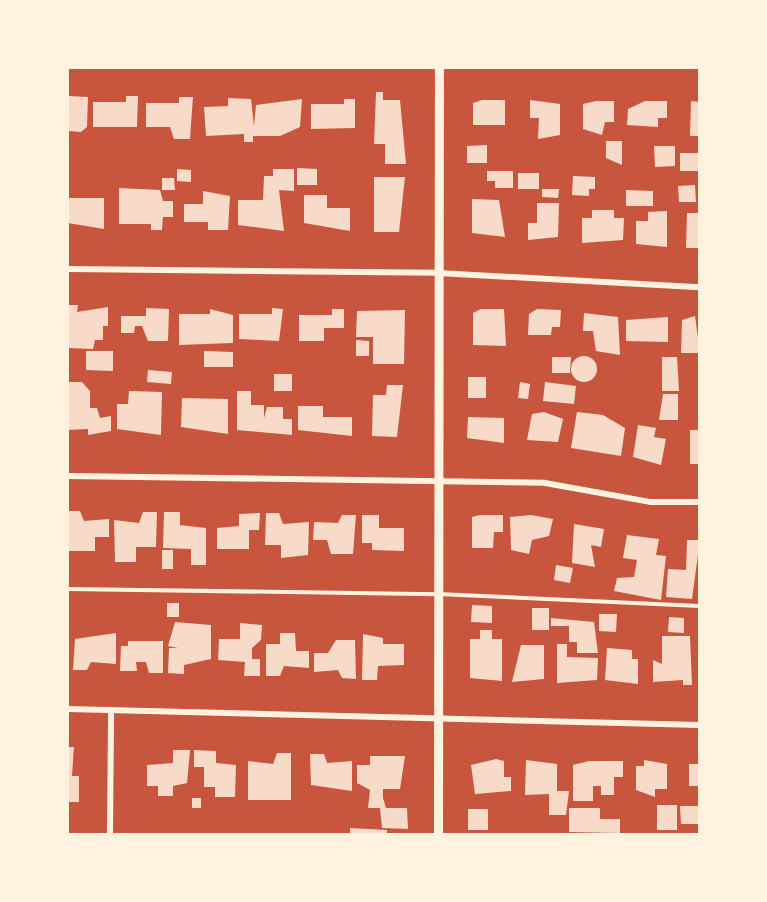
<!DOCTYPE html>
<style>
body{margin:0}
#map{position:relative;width:767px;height:902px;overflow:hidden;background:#c8553d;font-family:Lora,serif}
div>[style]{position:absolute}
.building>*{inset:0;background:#f7dbc8}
.round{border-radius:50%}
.service>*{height:4px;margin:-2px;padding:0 2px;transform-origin:2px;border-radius:2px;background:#fff3e0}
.minor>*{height:6px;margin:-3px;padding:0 3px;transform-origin:3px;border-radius:3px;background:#fff3e0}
.tertiary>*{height:9px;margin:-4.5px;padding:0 4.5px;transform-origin:4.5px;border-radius:4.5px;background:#fff3e0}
span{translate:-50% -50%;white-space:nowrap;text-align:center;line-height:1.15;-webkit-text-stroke:4.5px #fff3e0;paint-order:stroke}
.frame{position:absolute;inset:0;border:69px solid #fff3e0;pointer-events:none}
</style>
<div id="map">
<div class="building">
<div style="clip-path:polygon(376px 92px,383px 92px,383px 100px,400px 100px,406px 164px,385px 164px,385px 144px,374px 144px)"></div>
<div style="clip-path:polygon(68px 96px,88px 97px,87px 127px,81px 132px,68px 131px)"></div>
<div style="clip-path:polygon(126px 96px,138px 96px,137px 127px,93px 127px,93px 102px,126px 102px)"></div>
<div style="clip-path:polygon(179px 97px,193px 97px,190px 139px,174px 139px,170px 127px,146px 127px,146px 103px,179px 103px)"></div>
<div style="clip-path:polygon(228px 98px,251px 99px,254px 126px,256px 105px,302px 99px,300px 127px,280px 136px,253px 136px,253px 142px,244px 142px,244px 134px,206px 136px,204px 107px,228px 106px)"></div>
<div style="clip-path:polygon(344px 99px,355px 99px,355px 128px,311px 129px,311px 104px,344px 104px)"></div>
<div style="clip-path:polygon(482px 100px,505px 100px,505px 125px,473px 125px,473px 103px)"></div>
<div style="clip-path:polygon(530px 100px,560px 104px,560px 135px,538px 139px,539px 118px,530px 118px)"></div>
<div style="clip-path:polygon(596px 101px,614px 101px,614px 122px,605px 122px,602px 135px,583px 129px,583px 104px)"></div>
<div style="clip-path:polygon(645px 101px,667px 101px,667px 118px,658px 118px,658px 127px,627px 125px,628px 109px)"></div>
<div style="clip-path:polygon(691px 101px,700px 102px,700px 136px,690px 136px)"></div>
<div style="clip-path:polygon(606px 141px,622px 141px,622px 165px,606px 158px)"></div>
<div style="clip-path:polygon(487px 145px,487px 163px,467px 163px,467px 146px)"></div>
<div style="clip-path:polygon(654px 146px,675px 146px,675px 166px,655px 167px)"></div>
<div style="clip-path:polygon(680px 153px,699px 153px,699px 171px,680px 171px)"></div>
<div style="clip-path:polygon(297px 168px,317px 169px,317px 185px,297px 185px)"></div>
<div style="clip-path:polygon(177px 169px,191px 170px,191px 182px,177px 181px)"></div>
<div style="clip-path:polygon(273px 169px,294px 169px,294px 191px,279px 190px,284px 231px,238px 225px,238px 200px,263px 200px,264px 176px,273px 176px)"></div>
<div style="clip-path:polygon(487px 171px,513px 171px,513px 188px,495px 188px,495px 181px,487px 181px)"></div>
<div style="clip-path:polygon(518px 173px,539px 173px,539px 189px,518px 189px)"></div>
<div style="clip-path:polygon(573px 176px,595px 177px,595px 189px,589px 189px,589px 196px,572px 195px)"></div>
<div style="clip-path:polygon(374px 177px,405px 177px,399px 232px,374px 232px)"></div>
<div style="clip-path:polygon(162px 178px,174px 178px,175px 190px,162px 190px)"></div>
<div style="clip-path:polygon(695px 185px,696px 202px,679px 202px,678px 186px)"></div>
<div style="clip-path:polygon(119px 188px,160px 190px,163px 201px,173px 201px,173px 217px,163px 217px,162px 230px,151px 230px,151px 224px,119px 224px)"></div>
<div style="clip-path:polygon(542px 189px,559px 189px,558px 198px,542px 197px)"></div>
<div style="clip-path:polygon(626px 190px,653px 191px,653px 206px,626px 206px)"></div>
<div style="clip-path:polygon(203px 191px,230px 196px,228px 230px,208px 230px,208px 222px,184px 222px,184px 204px,203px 204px)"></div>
<div style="clip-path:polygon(304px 195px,327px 195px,327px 208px,350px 208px,350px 231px,304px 223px)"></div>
<div style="clip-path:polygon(68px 198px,104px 198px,104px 229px,68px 223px)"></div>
<div style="clip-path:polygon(472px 199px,499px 200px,505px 237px,472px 233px)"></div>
<div style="clip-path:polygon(537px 203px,559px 203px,558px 237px,528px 240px,528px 223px,537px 223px)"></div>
<div style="clip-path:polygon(592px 210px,614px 210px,614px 218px,624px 218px,623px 240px,582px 243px,582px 218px,592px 218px)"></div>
<div style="clip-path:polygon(667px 211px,667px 247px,636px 244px,636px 221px,648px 221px,648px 212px)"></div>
<div style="clip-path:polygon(687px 213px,698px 213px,700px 248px,686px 248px)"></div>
<div style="clip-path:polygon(68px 305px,78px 305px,77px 312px,108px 307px,108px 326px,103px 326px,103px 340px,95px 340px,93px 349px,68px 348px)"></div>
<div style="clip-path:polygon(146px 308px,169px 309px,168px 341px,148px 341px,142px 326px,135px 326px,134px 333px,121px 333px,121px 316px,146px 316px)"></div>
<div style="clip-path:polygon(272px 308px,283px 309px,279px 341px,239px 339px,239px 314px,272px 314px)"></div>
<div style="clip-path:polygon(210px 309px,233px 315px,233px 343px,179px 345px,179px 314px,210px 314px)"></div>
<div style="clip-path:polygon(332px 309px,344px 309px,344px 328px,324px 328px,324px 341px,299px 341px,299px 315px,332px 315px)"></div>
<div style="clip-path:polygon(481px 309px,504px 309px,506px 346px,473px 345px,473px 313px)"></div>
<div style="clip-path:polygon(537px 309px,561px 310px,560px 327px,552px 327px,551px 335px,528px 335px,529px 314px)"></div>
<div style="clip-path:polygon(405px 310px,404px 364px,373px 364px,373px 337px,356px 337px,357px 311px)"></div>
<div style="clip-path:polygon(584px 313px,618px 317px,620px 355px,596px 351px,593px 331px,583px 331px)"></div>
<div style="clip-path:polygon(695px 316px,700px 353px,681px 353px,682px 320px)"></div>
<div style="clip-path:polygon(668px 317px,668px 342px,626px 341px,626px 320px)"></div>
<div style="clip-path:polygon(356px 340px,369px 341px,369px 356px,356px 356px)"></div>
<div style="clip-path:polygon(86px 351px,113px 351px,113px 371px,86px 370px)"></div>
<div style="clip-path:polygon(204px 351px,233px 352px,233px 367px,204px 367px)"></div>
<div class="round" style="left:571px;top:356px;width:26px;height:26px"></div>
<div style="clip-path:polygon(552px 357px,571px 357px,570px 373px,552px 373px)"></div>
<div style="clip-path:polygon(662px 357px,677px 357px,679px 391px,662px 391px)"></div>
<div style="clip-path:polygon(148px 370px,172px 372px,171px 384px,147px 382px)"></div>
<div style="clip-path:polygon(274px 374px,292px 374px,292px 391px,274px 391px)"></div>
<div style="clip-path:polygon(468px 377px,486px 377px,486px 398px,468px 398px)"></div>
<div style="clip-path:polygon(68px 382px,82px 382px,90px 391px,90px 408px,97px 408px,100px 418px,111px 416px,111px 431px,88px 435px,88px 429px,68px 430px)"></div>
<div style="clip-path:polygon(520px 382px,530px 384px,528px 399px,518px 398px)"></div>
<div style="clip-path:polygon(545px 382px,576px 386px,574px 404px,543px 401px)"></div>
<div style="clip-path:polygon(387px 385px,403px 385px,397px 437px,372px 436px,373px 395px,386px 395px)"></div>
<div style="clip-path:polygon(129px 391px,162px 392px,161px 435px,117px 429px,117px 404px,128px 404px)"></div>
<div style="clip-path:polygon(237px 391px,251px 391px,251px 405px,264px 405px,264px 418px,267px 407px,283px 407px,283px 419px,292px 419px,292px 435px,237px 430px)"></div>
<div style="clip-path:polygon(663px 394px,678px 394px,678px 420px,659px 420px)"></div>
<div style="clip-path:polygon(182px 398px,228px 399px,228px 434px,181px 427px)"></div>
<div style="clip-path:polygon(298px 406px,323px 406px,323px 417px,352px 417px,352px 436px,298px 430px)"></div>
<div style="clip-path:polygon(544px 412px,563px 419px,558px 442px,527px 440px,532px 414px)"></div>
<div style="clip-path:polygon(577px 412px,603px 415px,625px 428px,621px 456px,571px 448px)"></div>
<div style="clip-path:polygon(468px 417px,504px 418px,504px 443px,467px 438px)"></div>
<div style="clip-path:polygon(638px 425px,656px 428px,654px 437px,666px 439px,661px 465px,633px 457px)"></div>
<div style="clip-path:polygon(690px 430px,700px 430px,700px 464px,690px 464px)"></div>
<div style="clip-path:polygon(68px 511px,80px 511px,84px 521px,109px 519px,109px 537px,95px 537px,95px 551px,68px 551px)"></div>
<div style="clip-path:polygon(143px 512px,157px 512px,156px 547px,136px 547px,136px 562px,115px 562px,114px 520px,139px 523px)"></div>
<div style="clip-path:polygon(164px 512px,180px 512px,180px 525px,206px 528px,206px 565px,191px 565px,191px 549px,163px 548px)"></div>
<div style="clip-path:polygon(260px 513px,259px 530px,249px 530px,249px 549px,217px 549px,217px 528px,239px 526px,239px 514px)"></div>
<div style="clip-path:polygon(266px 513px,279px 513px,283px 524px,309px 522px,308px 555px,281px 558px,281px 545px,265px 545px)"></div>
<div style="clip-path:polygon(342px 515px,356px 515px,353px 554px,331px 554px,327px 540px,313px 540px,314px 522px,338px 523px)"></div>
<div style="clip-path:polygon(362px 515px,379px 515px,379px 528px,404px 528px,404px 551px,372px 550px,372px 543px,362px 543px)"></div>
<div style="clip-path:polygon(480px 515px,503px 515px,503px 532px,494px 532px,493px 548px,472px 548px,472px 517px)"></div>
<div style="clip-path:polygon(531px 515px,553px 519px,549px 536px,532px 540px,529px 554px,511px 550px,510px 517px)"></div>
<div style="clip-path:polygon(574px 524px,604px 529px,601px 547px,591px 545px,595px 567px,572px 563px)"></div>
<div style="clip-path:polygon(627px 535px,659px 539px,656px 555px,666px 556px,661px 600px,614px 591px,617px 578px,634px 577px,637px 560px,623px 558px)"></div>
<div style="clip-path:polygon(687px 540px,700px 540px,692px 599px,666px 597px,668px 569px,686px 570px)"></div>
<div style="clip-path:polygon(162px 550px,173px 550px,173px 569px,162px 569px)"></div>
<div style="clip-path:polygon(556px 565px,573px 568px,570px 583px,554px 580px)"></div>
<div style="clip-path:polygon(167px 603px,179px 603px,179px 617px,167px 617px)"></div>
<div style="clip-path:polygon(472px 605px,492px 606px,492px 623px,471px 622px)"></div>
<div style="clip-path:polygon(532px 608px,549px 608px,549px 630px,532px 630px)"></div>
<div style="clip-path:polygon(599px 614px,617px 614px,616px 632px,599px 631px)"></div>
<div style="clip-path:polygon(669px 617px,684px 618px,684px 633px,668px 632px)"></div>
<div style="clip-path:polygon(551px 618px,594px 622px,598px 653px,577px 653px,577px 642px,569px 642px,569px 626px,551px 626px)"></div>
<div style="clip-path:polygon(175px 622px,211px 625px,211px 659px,184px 665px,184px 674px,168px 673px,169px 648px,178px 648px,168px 646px)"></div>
<div style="clip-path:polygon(240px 623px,262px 625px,261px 640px,252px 648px,252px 659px,260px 659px,260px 676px,244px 676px,245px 662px,218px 660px,219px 639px,240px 639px)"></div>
<div style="clip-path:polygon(480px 630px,492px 630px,492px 639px,502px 639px,502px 681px,470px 678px,470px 639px,480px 639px)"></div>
<div style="clip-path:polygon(116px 633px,116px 664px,91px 662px,87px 670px,73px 670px,75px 639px)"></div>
<div style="clip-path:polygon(280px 633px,295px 633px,296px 651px,309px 651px,309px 668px,284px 666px,280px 676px,266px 676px,266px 644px,280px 644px)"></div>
<div style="clip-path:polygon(363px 634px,383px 638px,383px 644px,404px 644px,404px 665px,378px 666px,377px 680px,362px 680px)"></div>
<div style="clip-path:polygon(662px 636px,690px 636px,692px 685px,683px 685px,683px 680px,653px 682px,653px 660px,662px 664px)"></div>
<div style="clip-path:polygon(336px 640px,355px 640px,356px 679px,342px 678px,338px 670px,314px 672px,314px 653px,328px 653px)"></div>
<div style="clip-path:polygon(128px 641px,163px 641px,163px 673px,149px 673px,146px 662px,136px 662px,137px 671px,120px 671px,121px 646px,128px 646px)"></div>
<div style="clip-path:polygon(557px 644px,567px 644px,567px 657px,598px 658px,597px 680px,557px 683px)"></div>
<div style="clip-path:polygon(521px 645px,544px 645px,544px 679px,512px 682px)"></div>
<div style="clip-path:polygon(607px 648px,632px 650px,632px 659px,638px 659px,638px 684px,605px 680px)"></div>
<div style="clip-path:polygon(68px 747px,74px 747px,72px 776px,79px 776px,79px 802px,68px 802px)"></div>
<div style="clip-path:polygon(173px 750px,190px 750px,187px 783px,173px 786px,173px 796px,158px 796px,158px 786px,147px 786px,147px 765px,173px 763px)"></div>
<div style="clip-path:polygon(194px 750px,216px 751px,216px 763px,236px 765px,235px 797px,215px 797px,215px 787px,204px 787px,204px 767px,194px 767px)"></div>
<div style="clip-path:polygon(277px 753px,291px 753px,291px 800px,248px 800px,248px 761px,273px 764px)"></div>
<div style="clip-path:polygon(310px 754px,324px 754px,327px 763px,352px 761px,352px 791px,311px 785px)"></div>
<div style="clip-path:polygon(370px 756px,405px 756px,400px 789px,383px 789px,383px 798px,386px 808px,407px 808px,408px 829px,382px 828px,380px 808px,368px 808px,370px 790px,357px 783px,357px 765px,370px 765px)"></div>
<div style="clip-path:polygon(496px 759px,504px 761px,504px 777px,511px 777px,511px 791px,475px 794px,471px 765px)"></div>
<div style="clip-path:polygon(526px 760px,557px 764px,557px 791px,569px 791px,566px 815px,549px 815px,549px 794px,525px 795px)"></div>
<div style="clip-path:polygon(644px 760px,667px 764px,667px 789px,655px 789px,655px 797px,636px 790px,636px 766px,644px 766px)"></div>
<div style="clip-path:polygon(589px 761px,623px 761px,623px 777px,614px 777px,614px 795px,601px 795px,601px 786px,593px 786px,593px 801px,573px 801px,573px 765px)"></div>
<div style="clip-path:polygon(689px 764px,700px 764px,700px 786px,689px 786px)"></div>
<div style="clip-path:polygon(192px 798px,201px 798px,201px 808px,192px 808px)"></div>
<div style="clip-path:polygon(657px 805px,677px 805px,677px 830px,657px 830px)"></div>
<div style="clip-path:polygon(680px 806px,700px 806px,700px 824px,681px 824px)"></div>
<div style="clip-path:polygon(569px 808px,600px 808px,600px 819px,620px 819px,620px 833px,569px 832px)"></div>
<div style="clip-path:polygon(468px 809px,488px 809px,488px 830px,468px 830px)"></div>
<div style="clip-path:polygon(350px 828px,387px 830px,387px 834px,350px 834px)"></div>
</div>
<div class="service">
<div style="left:68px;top:589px;width:370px;rotate:0.8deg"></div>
<div style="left:438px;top:594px;width:262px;rotate:2.6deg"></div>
</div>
<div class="minor">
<div style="left:68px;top:269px;width:370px;rotate:0.6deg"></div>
<div style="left:438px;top:273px;width:262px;rotate:3.1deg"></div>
<div style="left:68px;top:476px;width:477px;rotate:0.8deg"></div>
<div style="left:545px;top:483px;width:108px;rotate:10.2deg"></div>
<div style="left:651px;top:502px;width:49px"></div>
<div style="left:68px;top:709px;width:632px;rotate:1.45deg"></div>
<div style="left:110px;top:834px;width:124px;rotate:-89.5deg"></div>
</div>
<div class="tertiary">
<div style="left:438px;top:834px;width:766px;rotate:-89.93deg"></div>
</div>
<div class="frame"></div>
</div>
